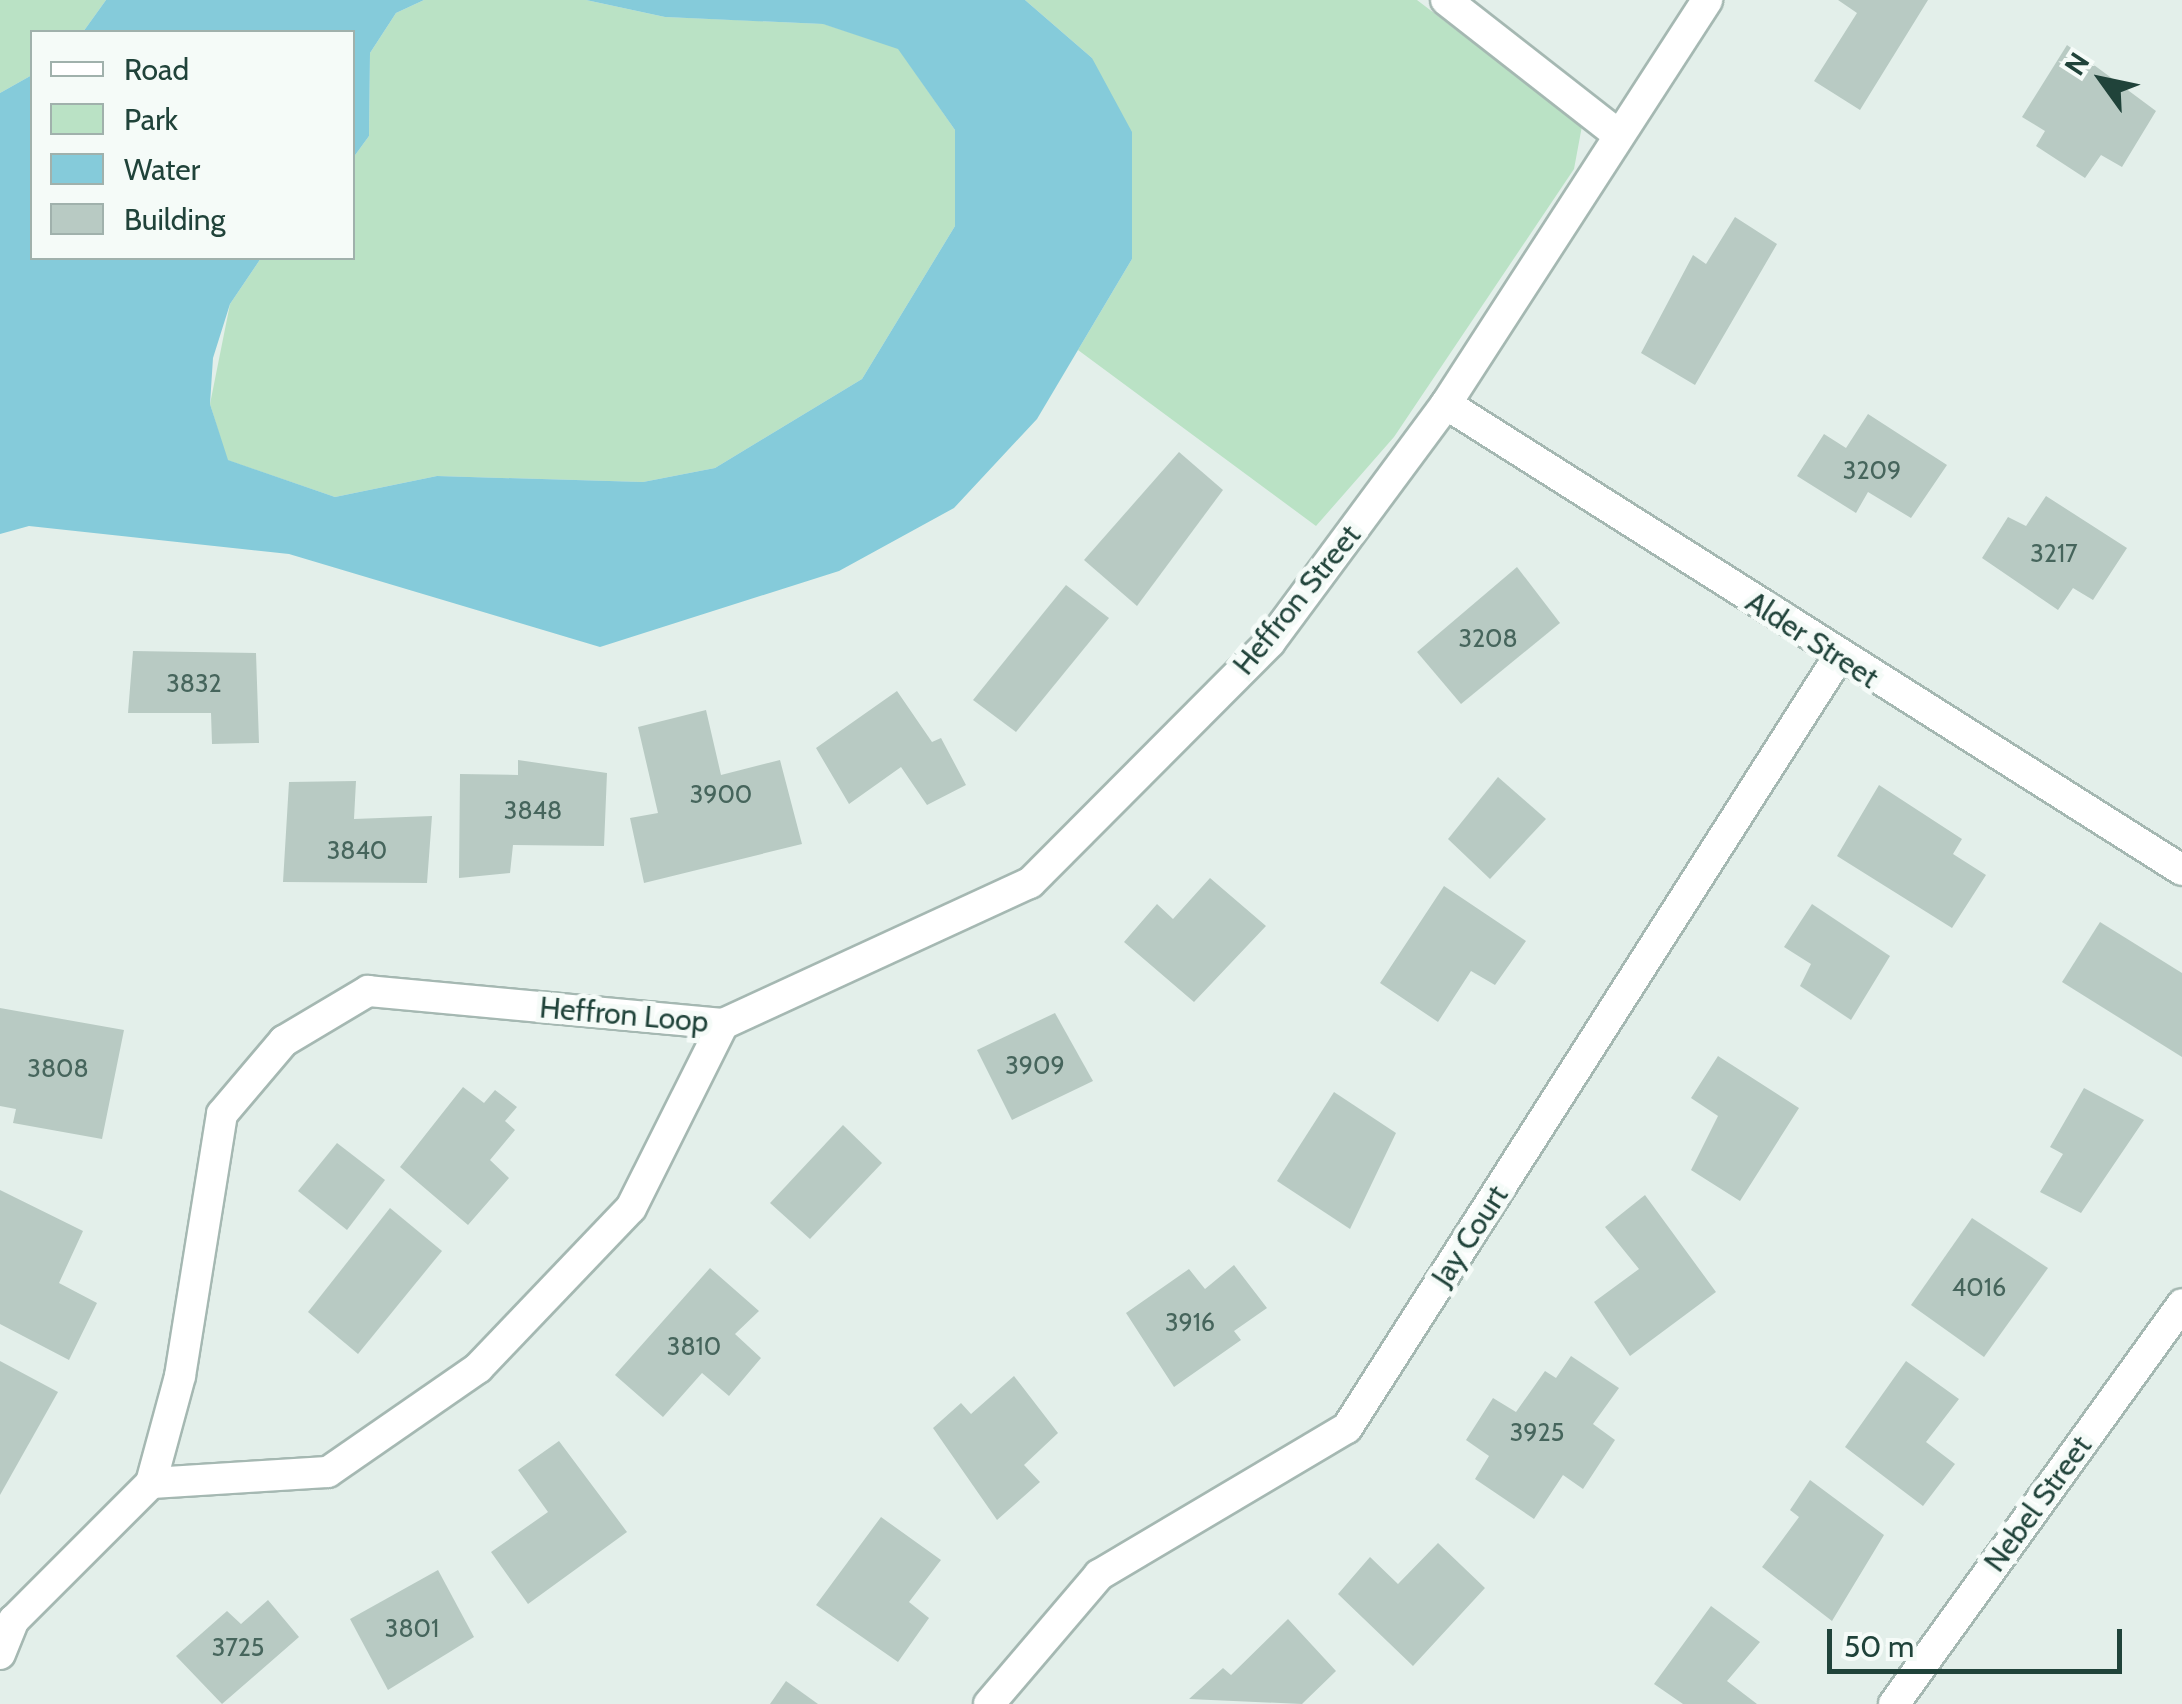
<!DOCTYPE html>
<style>
body{margin:0}
#map{position:relative;width:2182px;height:1704px;overflow:hidden;background:#e3efea;font-family:Cabin,sans-serif}
div>[style]{position:absolute}
.green>*{inset:0;background:#bae2c5}
.water>*{inset:0;background:#85cbda}
.building>*{inset:0;background:#b8cac3}
.roads{filter:drop-shadow(2px 0 #a5b8b2) drop-shadow(-2px 0 #a5b8b2) drop-shadow(0 2px #a5b8b2) drop-shadow(0 -2px #a5b8b2)}
.minor>*{height:30px;margin:-15px;padding:0 15px;transform-origin:15px;border-radius:15px;background:#fff}
span{translate:-50% -50%;white-space:nowrap;text-align:center;line-height:1.15;-webkit-text-stroke:10px #f5fbf8;paint-order:stroke}
.number-label{font-size:25px;color:#46655c}
.number-label span{-webkit-text-stroke-width:0}
.street-label{font-size:30px;color:#20433a}
.legend{position:absolute;left:30px;top:30px;width:325px;height:230px;box-sizing:border-box;background:#f5fbf8;border:2px solid #a0b1ac;margin:0;padding:12px 18px;list-style:none;font-size:30px;color:#20433a}
.legend li{display:flex;align-items:center;gap:20px;height:50px}
.legend b{width:50px;border:2px solid #a0b1ac}
.north{position:absolute;left:2052px;top:30px;width:100px;height:100px;-webkit-text-stroke:8px #f5fbf8;paint-order:stroke;rotate:303deg;font-size:28px;font-weight:700;line-height:40px;text-align:center;color:#20433a}
.north::after{content:'';display:block;margin:auto;width:35px;height:45px;background:#20433a;clip-path:polygon(50% 0,100% 100%,50% 72%,0 100%)}
.scale{position:absolute;left:1827px;top:1629px;width:295px;height:45px;box-sizing:border-box;border:5px solid #20433a;border-top:0;padding-left:12px;font-size:30px;line-height:35px;white-space:nowrap;color:#20433a;-webkit-text-stroke:8px #f5fbf8;paint-order:stroke}
</style>
<div id="map">
<div class="green">
<div style="clip-path:polygon(0 0,106px 0,83px 32px,32px 32px,32px 75px,0 93px)"></div>
<div style="clip-path:polygon(424px 0,586px 0,665px 17px,824px 24px,898px 48px,955px 130px,955px 226px,862px 379px,715px 468px,643px 482px,437px 476px,335px 497px,227px 460px,210px 404px,230px 304px,261px 258px,352px 258px,353px 158px,369px 136px,370px 53px,396px 13px)"></div>
<div style="clip-path:polygon(1025px 0,1417px 0,1582px 126px,1574px 169px,1394px 437px,1316px 526px,1078px 350px,1132px 259px,1092px 58px)"></div>
</div>
<div class="water">
<div style="clip-path:polygon(106px 0,424px 0,396px 13px,370px 53px,369px 136px,353px 158px,352px 32px,83px 32px)"></div>
<div style="clip-path:polygon(586px 0,1025px 0,1092px 58px,1132px 132px,1132px 259px,1037px 419px,954px 508px,839px 571px,600px 647px,289px 554px,29px 526px,0 534px,0 93px,32px 75px,32px 258px,261px 258px,230px 304px,213px 358px,210px 404px,228px 460px,335px 497px,437px 476px,643px 482px,715px 468px,862px 379px,955px 226px,955px 130px,898px 49px,823px 24px,665px 17px)"></div>
</div>
<div class="building">
<div style="clip-path:polygon(1838px 0,1928px 0,1860px 110px,1814px 81px,1857px 13px)"></div>
<div style="clip-path:polygon(2067px 45px,2156px 111px,2122px 167px,2101px 155px,2085px 178px,2036px 146px,2045px 131px,2022px 117px)"></div>
<div style="clip-path:polygon(1735px 217px,1777px 244px,1695px 385px,1641px 353px,1693px 255px,1706px 264px)"></div>
<div style="clip-path:polygon(1868px 414px,1947px 465px,1911px 518px,1868px 492px,1856px 513px,1797px 476px,1824px 434px,1846px 448px)"></div>
<div style="clip-path:polygon(1179px 452px,1223px 490px,1137px 606px,1084px 560px)"></div>
<div style="clip-path:polygon(2046px 496px,2127px 548px,2093px 600px,2073px 588px,2058px 610px,1982px 558px,2008px 517px,2026px 526px)"></div>
<div style="clip-path:polygon(1517px 567px,1560px 623px,1461px 704px,1417px 652px)"></div>
<div style="clip-path:polygon(1066px 585px,1109px 618px,1016px 732px,973px 700px)"></div>
<div style="clip-path:polygon(133px 651px,256px 653px,259px 743px,212px 744px,211px 713px,128px 713px)"></div>
<div style="clip-path:polygon(897px 691px,932px 742px,941px 738px,966px 785px,927px 805px,901px 767px,849px 804px,816px 748px)"></div>
<div style="clip-path:polygon(706px 710px,721px 775px,780px 760px,802px 844px,644px 883px,630px 818px,658px 813px,638px 727px)"></div>
<div style="clip-path:polygon(518px 760px,607px 773px,604px 846px,513px 845px,510px 873px,459px 878px,460px 774px,518px 775px)"></div>
<div style="clip-path:polygon(1498px 777px,1546px 819px,1490px 879px,1448px 839px)"></div>
<div style="clip-path:polygon(356px 781px,354px 819px,432px 816px,427px 883px,283px 882px,289px 782px)"></div>
<div style="clip-path:polygon(1879px 785px,1962px 839px,1953px 854px,1986px 875px,1952px 928px,1837px 856px)"></div>
<div style="clip-path:polygon(1210px 878px,1266px 926px,1194px 1002px,1124px 942px,1157px 904px,1173px 919px)"></div>
<div style="clip-path:polygon(1444px 886px,1526px 941px,1495px 985px,1471px 971px,1438px 1022px,1380px 983px)"></div>
<div style="clip-path:polygon(1812px 904px,1890px 956px,1851px 1020px,1800px 986px,1811px 964px,1784px 947px)"></div>
<div style="clip-path:polygon(2100px 922px,2182px 973px,2182px 1057px,2062px 982px)"></div>
<div style="clip-path:polygon(0 1008px,124px 1030px,102px 1139px,13px 1123px,16px 1109px,0 1106px)"></div>
<div style="clip-path:polygon(1055px 1013px,1093px 1081px,1012px 1120px,977px 1050px)"></div>
<div style="clip-path:polygon(1718px 1056px,1799px 1108px,1740px 1201px,1691px 1170px,1718px 1116px,1691px 1098px)"></div>
<div style="clip-path:polygon(463px 1087px,484px 1103px,495px 1090px,517px 1107px,505px 1121px,515px 1130px,490px 1160px,509px 1178px,468px 1225px,400px 1167px)"></div>
<div style="clip-path:polygon(2084px 1088px,2144px 1120px,2081px 1213px,2040px 1192px,2063px 1154px,2050px 1147px)"></div>
<div style="clip-path:polygon(1334px 1092px,1396px 1133px,1350px 1229px,1277px 1181px)"></div>
<div style="clip-path:polygon(843px 1125px,882px 1163px,810px 1239px,770px 1203px)"></div>
<div style="clip-path:polygon(337px 1143px,385px 1180px,347px 1230px,298px 1191px)"></div>
<div style="clip-path:polygon(0 1190px,83px 1231px,59px 1283px,97px 1303px,69px 1360px,0 1324px)"></div>
<div style="clip-path:polygon(1645px 1195px,1716px 1292px,1630px 1356px,1594px 1302px,1639px 1269px,1605px 1227px)"></div>
<div style="clip-path:polygon(390px 1208px,442px 1251px,358px 1354px,308px 1312px)"></div>
<div style="clip-path:polygon(1972px 1218px,2048px 1268px,1984px 1357px,1911px 1305px)"></div>
<div style="clip-path:polygon(1234px 1265px,1267px 1308px,1234px 1331px,1241px 1340px,1174px 1387px,1126px 1313px,1189px 1269px,1205px 1289px)"></div>
<div style="clip-path:polygon(710px 1268px,759px 1311px,735px 1334px,761px 1358px,729px 1396px,702px 1373px,663px 1417px,615px 1375px)"></div>
<div style="clip-path:polygon(1571px 1356px,1619px 1388px,1593px 1424px,1615px 1440px,1583px 1489px,1563px 1475px,1534px 1519px,1475px 1479px,1489px 1456px,1466px 1440px,1493px 1398px,1516px 1412px,1545px 1371px,1556px 1378px)"></div>
<div style="clip-path:polygon(0 1361px,58px 1392px,0 1495px)"></div>
<div style="clip-path:polygon(1906px 1361px,1959px 1399px,1926px 1442px,1955px 1464px,1923px 1506px,1845px 1447px)"></div>
<div style="clip-path:polygon(1014px 1376px,1058px 1433px,1024px 1465px,1040px 1482px,997px 1520px,933px 1428px,961px 1403px,971px 1414px)"></div>
<div style="clip-path:polygon(559px 1441px,627px 1532px,528px 1604px,491px 1552px,548px 1512px,518px 1470px)"></div>
<div style="clip-path:polygon(1810px 1480px,1884px 1535px,1832px 1621px,1762px 1567px,1799px 1517px,1790px 1510px)"></div>
<div style="clip-path:polygon(881px 1517px,941px 1560px,909px 1602px,929px 1618px,898px 1662px,816px 1605px)"></div>
<div style="clip-path:polygon(1438px 1543px,1485px 1588px,1413px 1666px,1338px 1594px,1370px 1557px,1398px 1584px)"></div>
<div style="clip-path:polygon(438px 1570px,474px 1637px,388px 1690px,350px 1619px)"></div>
<div style="clip-path:polygon(268px 1600px,299px 1637px,222px 1704px,176px 1656px,227px 1611px,241px 1624px)"></div>
<div style="clip-path:polygon(1711px 1606px,1760px 1642px,1727px 1681px,1757px 1704px,1683px 1704px,1654px 1684px)"></div>
<div style="clip-path:polygon(1288px 1619px,1336px 1671px,1302px 1704px,1189px 1699px,1223px 1668px,1231px 1675px)"></div>
<div style="clip-path:polygon(786px 1681px,818px 1704px,770px 1704px)"></div>
</div>
<div class="roads">
<div class="minor">
<div style="left:1446px;top:0;width:219px;rotate:38deg"></div>
<div style="left:1446px;top:404px;width:871px;rotate:32.34deg"></div>
<div style="left:151px;top:1483px;width:177px;rotate:-3.6deg"></div>
<div style="left:328px;top:1472px;width:183px;rotate:-34.7deg"></div>
<div style="left:478px;top:1368px;width:221px;rotate:-46.3deg"></div>
<div style="left:631px;top:1208px;width:206px;rotate:-63.4deg"></div>
<div style="left:0;top:1654px;width:37px;rotate:-68deg"></div>
<div style="left:14px;top:1620px;width:194px;rotate:-45deg"></div>
<div style="left:151px;top:1483px;width:111px;rotate:-74.8deg"></div>
<div style="left:180px;top:1376px;width:265px;rotate:-80.9deg"></div>
<div style="left:222px;top:1114px;width:96px;rotate:-49.7deg"></div>
<div style="left:284px;top:1041px;width:98px;rotate:-30.8deg"></div>
<div style="left:368px;top:991px;width:357px;rotate:5.3deg"></div>
<div style="left:723px;top:1024px;width:338px;rotate:-24.7deg"></div>
<div style="left:1030px;top:883px;width:340px;rotate:-45.1deg"></div>
<div style="left:1270px;top:642px;width:296px;rotate:-53.5deg"></div>
<div style="left:1446px;top:404px;width:481px;rotate:-57.1deg"></div>
<div style="left:989px;top:1704px;width:170px;rotate:-49.5deg"></div>
<div style="left:1099px;top:1575px;width:288px;rotate:-30.7deg"></div>
<div style="left:1347px;top:1428px;width:913px;rotate:-57.48deg"></div>
<div style="left:1894px;top:1704px;width:493px;rotate:-54.2deg"></div>
</div>
</div>
<div class="number-label">
<span style="left:1872px;top:470px">3209</span>
<span style="left:2054px;top:553px">3217</span>
<span style="left:1488px;top:638px">3208</span>
<span style="left:194px;top:683px">3832</span>
<span style="left:721px;top:794px">3900</span>
<span style="left:533px;top:810px">3848</span>
<span style="left:357px;top:850px">3840</span>
<span style="left:1035px;top:1065px">3909</span>
<span style="left:58px;top:1068px">3808</span>
<span style="left:1979px;top:1287px">4016</span>
<span style="left:1190px;top:1322px">3916</span>
<span style="left:694px;top:1346px">3810</span>
<span style="left:1537px;top:1432px">3925</span>
<span style="left:412px;top:1628px">3801</span>
<span style="left:238px;top:1647px">3725</span>
</div>
<div class="street-label">
<span style="left:1297px;top:600px;rotate:-51deg">Heffron Street</span>
<span style="left:1812px;top:640px;rotate:33deg">Alder Street</span>
<span style="left:624px;top:1015px;rotate:5deg">Heffron Loop</span>
<span style="left:1470px;top:1236px;rotate:-57deg">Jay Court</span>
<span style="left:2038px;top:1504px;rotate:-54deg">Nebel Street</span>
</div>
<ul class="legend">
<li><b style="height:12px;background:#fff"></b>Road</li>
<li><b style="height:28px;background:#bae2c5"></b>Park</li>
<li><b style="height:28px;background:#85cbda"></b>Water</li>
<li><b style="height:28px;background:#b8cac3"></b>Building</li>
</ul>
<div class="north">N</div>
<div class="scale">50 m</div>
</div>
